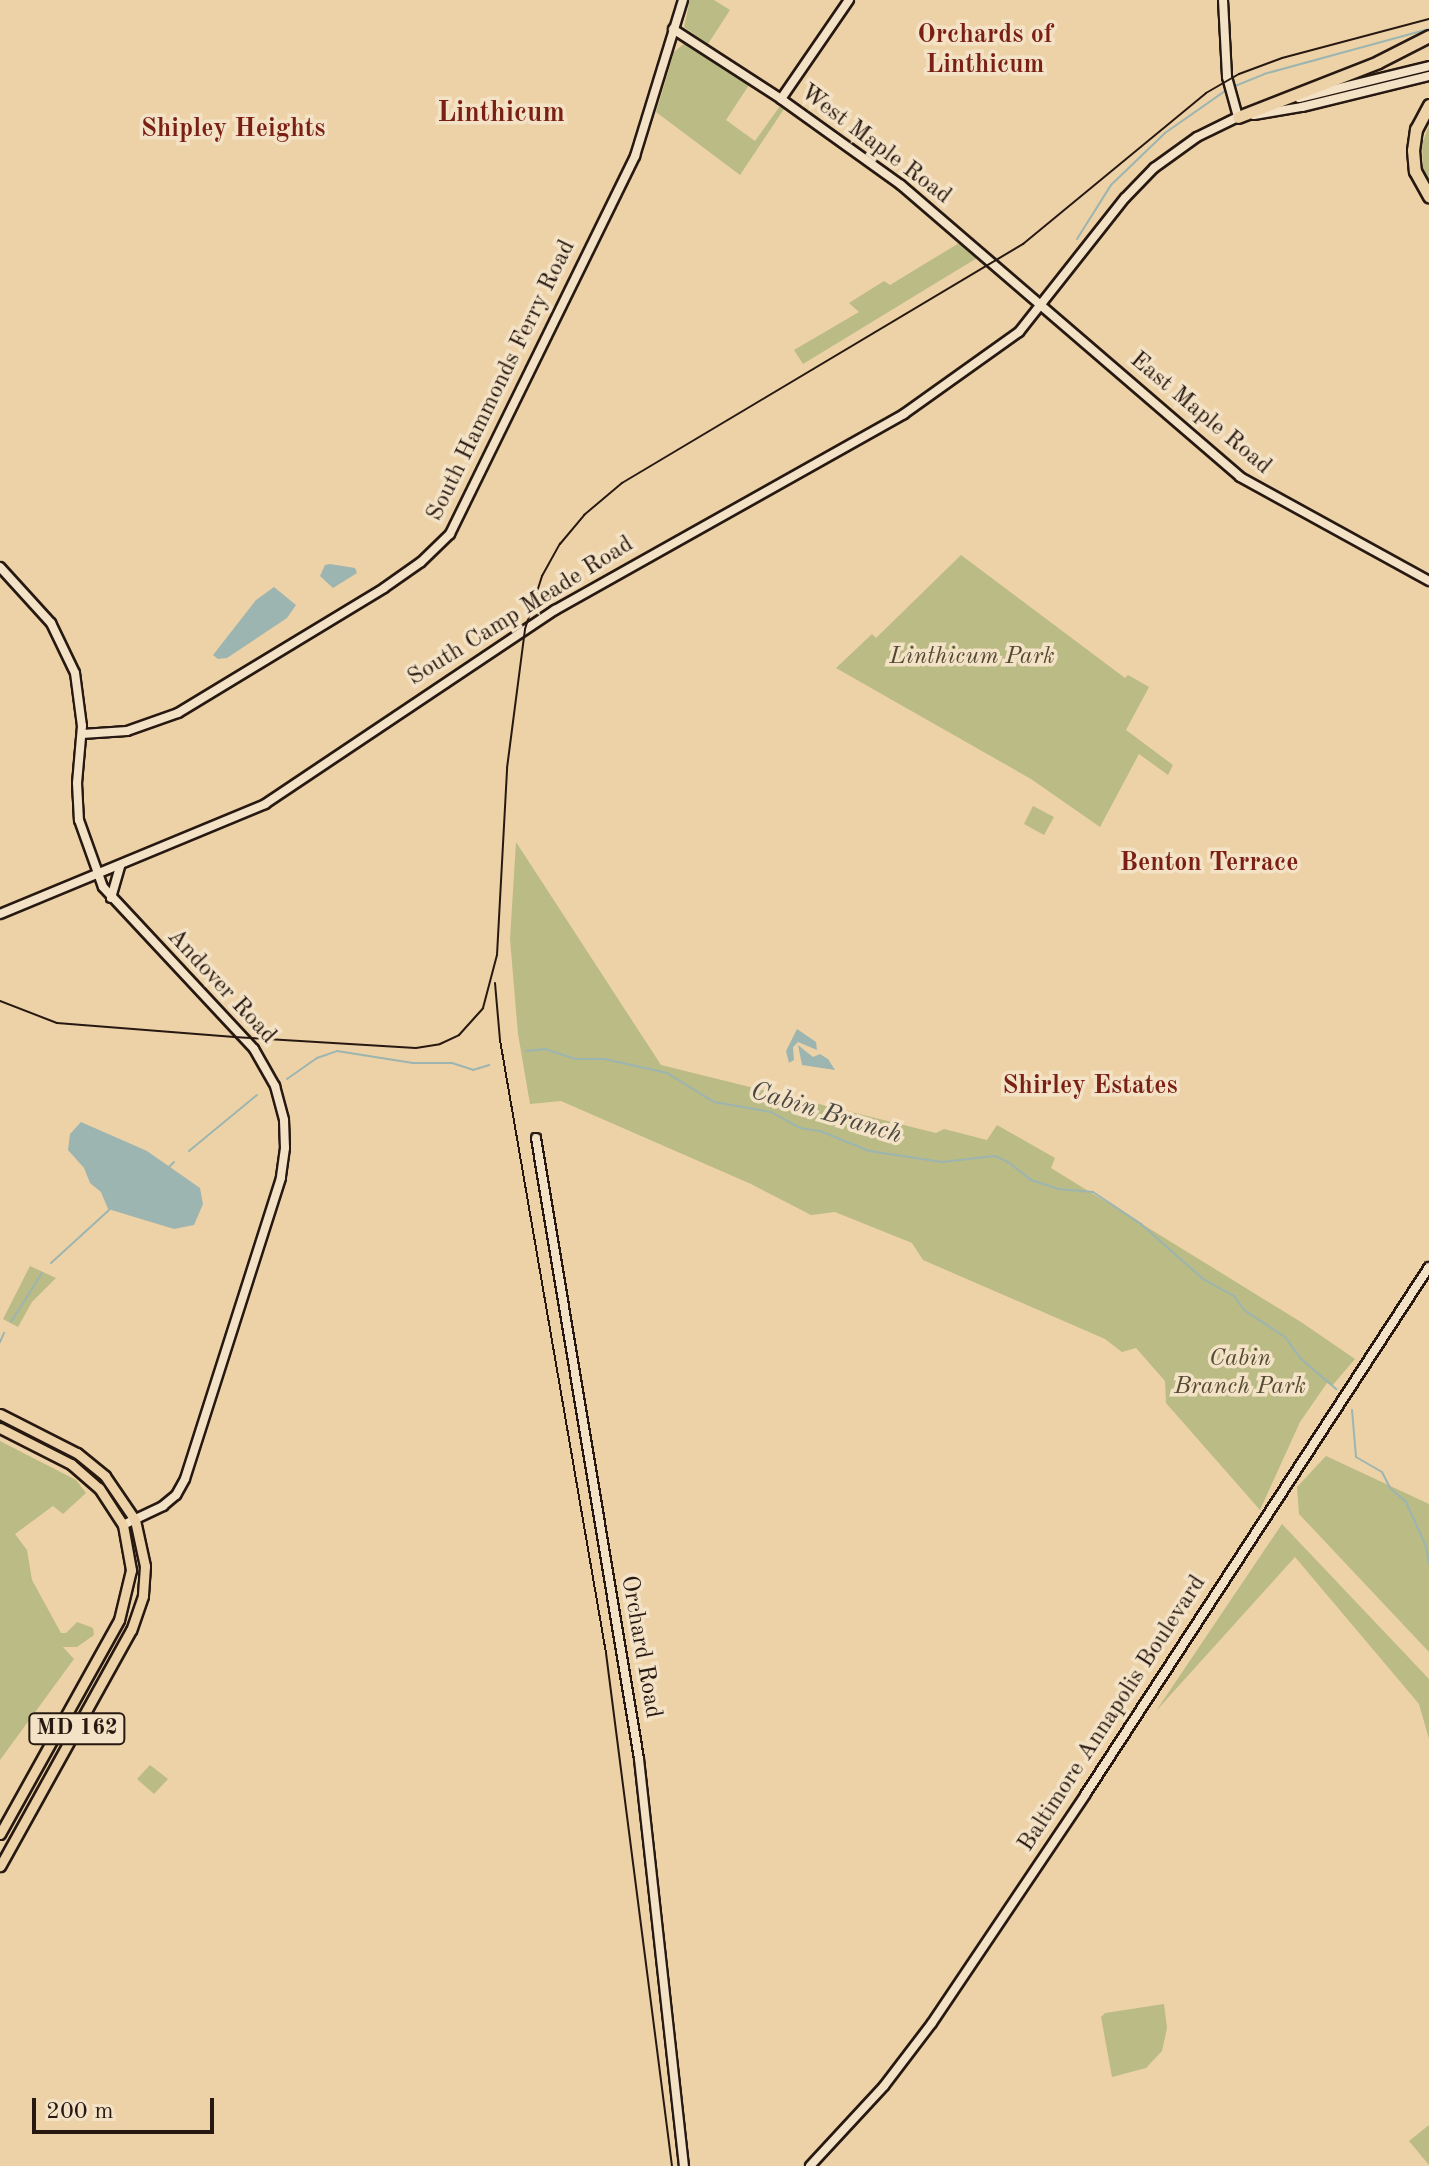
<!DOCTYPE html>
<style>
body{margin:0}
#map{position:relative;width:1429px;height:2166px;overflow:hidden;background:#edd2a7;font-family:"Old Standard TT",serif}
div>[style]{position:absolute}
.green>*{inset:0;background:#babb85}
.water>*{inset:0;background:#9cb5b1}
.stream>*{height:2px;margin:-1px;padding:0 1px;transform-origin:1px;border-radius:1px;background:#9cb5b1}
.roads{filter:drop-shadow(2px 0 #271911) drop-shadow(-2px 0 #271911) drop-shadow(0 2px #271911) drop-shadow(0 -2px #271911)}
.secondary>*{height:8px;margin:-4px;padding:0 4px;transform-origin:4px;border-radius:4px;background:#f3e2c6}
.primary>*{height:9px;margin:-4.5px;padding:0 4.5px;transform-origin:4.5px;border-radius:4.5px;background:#edd2a7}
.highway>*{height:11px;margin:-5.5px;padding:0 5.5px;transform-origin:5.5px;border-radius:5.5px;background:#edd2a7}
.tram>*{height:2px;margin:-1px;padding:0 1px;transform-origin:1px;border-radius:1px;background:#271911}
span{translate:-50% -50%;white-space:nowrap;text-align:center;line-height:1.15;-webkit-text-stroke:7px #f3e2c6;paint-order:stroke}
.shield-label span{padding:2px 6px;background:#f3e2c6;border:2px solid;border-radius:6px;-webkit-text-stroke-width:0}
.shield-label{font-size:22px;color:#271911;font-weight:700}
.street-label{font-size:24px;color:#271911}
.park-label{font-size:24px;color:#534a34;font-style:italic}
.neighbourhood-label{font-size:26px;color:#7a1f14;font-weight:700}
.water-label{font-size:26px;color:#4a4841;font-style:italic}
.quarter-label{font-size:28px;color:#7a1f14;font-weight:700}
.scale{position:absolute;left:32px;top:2098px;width:182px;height:36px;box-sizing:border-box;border:4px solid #271911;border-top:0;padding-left:10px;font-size:24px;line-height:28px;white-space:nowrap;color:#271911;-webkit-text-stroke:6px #f3e2c6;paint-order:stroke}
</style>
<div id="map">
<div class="green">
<div style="clip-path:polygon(690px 0,714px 0,730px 10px,708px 44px,684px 27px)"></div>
<div style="clip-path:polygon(686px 42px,749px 85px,726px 120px,755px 141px,780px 106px,784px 109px,740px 175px,656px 112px,674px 52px)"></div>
<div style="clip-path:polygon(1429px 125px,1429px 182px,1423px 173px,1422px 144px)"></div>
<div style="clip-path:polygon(959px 243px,977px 258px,803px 364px,794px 350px,859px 312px,849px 303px,884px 281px,890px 285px)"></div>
<div style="clip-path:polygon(961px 555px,1125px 678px,1128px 675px,1149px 687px,1126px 730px,1173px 765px,1168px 775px,1139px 754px,1100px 827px,1031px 779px,836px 668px,872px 634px,876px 638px)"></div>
<div style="clip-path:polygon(1033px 806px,1054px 817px,1044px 835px,1024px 824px)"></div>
<div style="clip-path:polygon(516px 842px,661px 1065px,936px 1133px,944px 1129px,987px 1140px,997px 1125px,1055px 1158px,1051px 1168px,1301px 1322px,1355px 1359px,1332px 1386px,1327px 1383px,1300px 1422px,1260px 1510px,1166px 1403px,1165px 1381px,1136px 1348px,1122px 1352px,1105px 1339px,923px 1260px,912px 1243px,835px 1212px,811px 1215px,751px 1184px,561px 1101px,530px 1104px,518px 1034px,510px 939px)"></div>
<div style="clip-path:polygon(30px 1266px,56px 1278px,32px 1302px,18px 1327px,3px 1319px)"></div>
<div style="clip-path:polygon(0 1441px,76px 1480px,86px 1493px,63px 1514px,53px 1506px,15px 1534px,27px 1550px,32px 1580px,61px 1633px,66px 1633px,77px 1622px,93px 1628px,94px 1635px,77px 1647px,63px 1647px,74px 1659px,0 1760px)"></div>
<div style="clip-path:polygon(1326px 1456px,1429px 1504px,1429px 1652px,1299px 1514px,1297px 1487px)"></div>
<div style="clip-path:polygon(1282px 1524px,1429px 1679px,1429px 1739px,1419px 1704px,1295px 1557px,1156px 1711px)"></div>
<div style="clip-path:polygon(150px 1765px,168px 1779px,154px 1794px,137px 1779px)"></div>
<div style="clip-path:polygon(1164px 2004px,1167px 2028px,1162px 2051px,1146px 2068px,1112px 2077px,1101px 2017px,1105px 2013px)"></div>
<div style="clip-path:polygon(1429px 2125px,1429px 2165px,1409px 2141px)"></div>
</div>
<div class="water">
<div style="clip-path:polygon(330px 564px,355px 568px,357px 573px,333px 588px,320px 576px,325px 565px)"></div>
<div style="clip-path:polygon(274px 587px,296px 605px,287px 618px,227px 658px,218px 659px,213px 655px,256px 600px)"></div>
<div style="clip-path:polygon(797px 1029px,816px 1042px,817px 1050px,798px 1042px,793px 1047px,794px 1060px,789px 1063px,786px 1051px)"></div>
<div style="clip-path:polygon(798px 1045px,813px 1057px,820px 1054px,828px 1059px,835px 1070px,802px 1065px)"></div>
<div style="clip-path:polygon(81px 1122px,147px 1151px,200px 1188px,203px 1204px,194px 1225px,174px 1229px,108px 1209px,101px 1192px,90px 1183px,84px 1168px,68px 1150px,70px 1134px)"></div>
</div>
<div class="stream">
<div style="left:1235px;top:86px;width:31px;rotate:-22deg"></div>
<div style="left:1264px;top:74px;width:171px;rotate:-15.3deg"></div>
<div style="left:1077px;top:239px;width:64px;rotate:-57.8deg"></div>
<div style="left:1111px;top:185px;width:75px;rotate:-43.9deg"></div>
<div style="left:1165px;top:133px;width:73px;rotate:-35deg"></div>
<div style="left:526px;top:1051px;width:19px;rotate:-6deg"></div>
<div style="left:545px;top:1049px;width:32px;rotate:18deg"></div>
<div style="left:575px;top:1059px;width:29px"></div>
<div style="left:604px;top:1059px;width:65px;rotate:12.5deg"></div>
<div style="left:667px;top:1073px;width:55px;rotate:31.7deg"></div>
<div style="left:714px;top:1102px;width:58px;rotate:10deg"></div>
<div style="left:771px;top:1112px;width:33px;rotate:29deg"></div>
<div style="left:800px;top:1128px;width:20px;rotate:9deg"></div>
<div style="left:820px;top:1131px;width:53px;rotate:22.2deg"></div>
<div style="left:869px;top:1151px;width:74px;rotate:8.6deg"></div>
<div style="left:942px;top:1162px;width:53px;rotate:-6.5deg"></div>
<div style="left:995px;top:1156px;width:14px;rotate:25deg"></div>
<div style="left:1008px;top:1162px;width:29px;rotate:38deg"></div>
<div style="left:1031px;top:1180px;width:28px;rotate:18deg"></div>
<div style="left:1058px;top:1189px;width:35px;rotate:5deg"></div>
<div style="left:1093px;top:1192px;width:58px;rotate:33.7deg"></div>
<div style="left:1141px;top:1224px;width:83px;rotate:41.6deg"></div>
<div style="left:1203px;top:1279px;width:35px;rotate:29deg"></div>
<div style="left:1234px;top:1296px;width:17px;rotate:54deg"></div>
<div style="left:1244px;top:1310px;width:49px;rotate:33.4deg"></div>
<div style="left:1285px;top:1337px;width:26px;rotate:54deg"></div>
<div style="left:1300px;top:1358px;width:48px;rotate:40.7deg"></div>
<div style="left:287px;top:1079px;width:37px;rotate:-35deg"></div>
<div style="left:317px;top:1058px;width:21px;rotate:-19deg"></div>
<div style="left:337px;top:1051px;width:77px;rotate:9deg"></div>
<div style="left:413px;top:1063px;width:39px"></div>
<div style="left:452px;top:1063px;width:22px;rotate:18deg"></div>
<div style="left:473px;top:1070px;width:17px;rotate:-17deg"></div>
<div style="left:189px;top:1151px;width:88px;rotate:-39.5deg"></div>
<div style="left:169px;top:1167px;width:7px;rotate:-45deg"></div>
<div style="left:51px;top:1263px;width:79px;rotate:-42.4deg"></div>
<div style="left:11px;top:1322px;width:58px;rotate:-57.7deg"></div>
<div style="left:0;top:1342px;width:10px;rotate:-66deg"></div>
<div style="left:1352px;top:1410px;width:47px;rotate:85.1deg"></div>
<div style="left:1356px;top:1457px;width:30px;rotate:30deg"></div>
<div style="left:1382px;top:1472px;width:18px;rotate:63deg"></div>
<div style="left:1390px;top:1488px;width:21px;rotate:41deg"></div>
<div style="left:1406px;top:1502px;width:48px;rotate:65.6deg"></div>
<div style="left:1426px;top:1546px;width:17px;rotate:80deg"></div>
</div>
<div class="roads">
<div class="secondary">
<div style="left:1223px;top:0;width:77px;rotate:87deg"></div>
<div style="left:1227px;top:77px;width:41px;rotate:74.6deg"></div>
<div style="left:673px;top:29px;width:129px;rotate:32.9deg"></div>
<div style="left:781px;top:99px;width:148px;rotate:35.6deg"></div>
<div style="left:901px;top:185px;width:447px;rotate:40.7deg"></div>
<div style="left:1240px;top:477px;width:216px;rotate:28.8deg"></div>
<div style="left:1299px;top:98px;width:134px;rotate:-13.8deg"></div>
<div style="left:781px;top:99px;width:120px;rotate:-55.5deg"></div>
<div style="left:1254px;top:115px;width:49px;rotate:-9.5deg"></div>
<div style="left:1302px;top:107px;width:131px;rotate:-13.7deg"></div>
<div style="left:0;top:567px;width:76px;rotate:47.7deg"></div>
<div style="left:51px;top:623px;width:55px;rotate:64.4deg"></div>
<div style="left:75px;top:673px;width:53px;rotate:82.5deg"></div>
<div style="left:82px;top:726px;width:57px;rotate:95deg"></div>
<div style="left:77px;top:783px;width:37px;rotate:87deg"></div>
<div style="left:79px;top:820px;width:71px;rotate:70.3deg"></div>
<div style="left:103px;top:887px;width:221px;rotate:47deg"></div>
<div style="left:254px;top:1049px;width:43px;rotate:60.4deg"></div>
<div style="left:275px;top:1086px;width:35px;rotate:75deg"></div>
<div style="left:284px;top:1120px;width:28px;rotate:88deg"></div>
<div style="left:285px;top:1148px;width:30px;rotate:98deg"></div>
<div style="left:281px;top:1178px;width:316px;rotate:107.7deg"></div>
<div style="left:185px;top:1479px;width:18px;rotate:119deg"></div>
<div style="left:176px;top:1495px;width:17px;rotate:140deg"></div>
<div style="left:163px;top:1506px;width:44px;rotate:154.6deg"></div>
<div style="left:82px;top:734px;width:45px;rotate:-3.8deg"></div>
<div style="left:127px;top:731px;width:54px;rotate:-19.4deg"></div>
<div style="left:178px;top:713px;width:241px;rotate:-31.2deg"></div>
<div style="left:384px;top:588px;width:45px;rotate:-35.1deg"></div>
<div style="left:421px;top:562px;width:40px;rotate:-44deg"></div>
<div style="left:450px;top:534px;width:421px;rotate:-63.9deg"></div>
<div style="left:635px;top:156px;width:163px;rotate:-72.9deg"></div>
<div style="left:111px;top:898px;width:33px;rotate:-74deg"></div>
<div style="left:0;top:914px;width:287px;rotate:-22.5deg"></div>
<div style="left:265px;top:804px;width:349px;rotate:-33.8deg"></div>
<div style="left:555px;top:610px;width:400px;rotate:-29.3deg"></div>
<div style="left:904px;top:414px;width:141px;rotate:-35.5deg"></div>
<div style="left:1019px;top:332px;width:171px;rotate:-51.7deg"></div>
<div style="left:1125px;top:198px;width:42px;rotate:-46deg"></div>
<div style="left:1154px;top:168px;width:53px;rotate:-35.8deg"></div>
<div style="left:1197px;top:137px;width:48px;rotate:-26deg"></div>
<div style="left:536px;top:1138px;width:629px;rotate:80.58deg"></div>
<div style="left:639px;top:1759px;width:409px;rotate:83.7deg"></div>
<div style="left:810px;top:2166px;width:109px;rotate:-47.2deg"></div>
<div style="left:884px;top:2086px;width:79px;rotate:-52.7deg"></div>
<div style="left:932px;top:2023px;width:275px;rotate:-56.1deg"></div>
<div style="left:1085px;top:1795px;width:630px;rotate:-56.92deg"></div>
</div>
<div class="primary">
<div style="left:0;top:1414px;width:86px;rotate:26.9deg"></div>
<div style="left:77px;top:1453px;width:36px;rotate:39deg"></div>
<div style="left:105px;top:1476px;width:53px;rotate:55.7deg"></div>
<div style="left:135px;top:1520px;width:47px;rotate:77.7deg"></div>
<div style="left:145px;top:1566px;width:30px;rotate:94deg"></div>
<div style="left:143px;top:1596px;width:36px;rotate:109deg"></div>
<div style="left:131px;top:1630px;width:270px;rotate:119deg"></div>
<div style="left:0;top:1428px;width:80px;rotate:26.9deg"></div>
<div style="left:71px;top:1464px;width:37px;rotate:41deg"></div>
<div style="left:99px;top:1488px;width:44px;rotate:57deg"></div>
<div style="left:123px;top:1525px;width:46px;rotate:79.9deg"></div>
<div style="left:131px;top:1570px;width:51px;rotate:103.5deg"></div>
<div style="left:119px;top:1620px;width:245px;rotate:119.1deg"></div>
</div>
<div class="highway">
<div style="left:1429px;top:105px;width:27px;rotate:118deg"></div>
<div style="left:1416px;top:129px;width:21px;rotate:98deg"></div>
<div style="left:1413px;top:150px;width:21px;rotate:85deg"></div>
<div style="left:1415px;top:171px;width:29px;rotate:61deg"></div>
<div style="left:1238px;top:117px;width:150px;rotate:-21.4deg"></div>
<div style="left:1378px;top:62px;width:57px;rotate:-27deg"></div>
</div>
</div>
<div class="tram">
<div style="left:495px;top:983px;width:57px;rotate:85deg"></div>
<div style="left:500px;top:1040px;width:622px;rotate:80.19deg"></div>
<div style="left:606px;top:1653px;width:517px;rotate:82.67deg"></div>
<div style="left:0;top:1001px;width:61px;rotate:21.1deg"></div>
<div style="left:57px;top:1023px;width:178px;rotate:4.5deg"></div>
<div style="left:234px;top:1037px;width:182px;rotate:3.5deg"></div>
<div style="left:416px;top:1048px;width:24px;rotate:-9deg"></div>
<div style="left:440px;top:1044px;width:21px;rotate:-25deg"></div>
<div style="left:459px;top:1035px;width:36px;rotate:-48deg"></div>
<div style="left:483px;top:1008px;width:55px;rotate:-75.2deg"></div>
<div style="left:497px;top:955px;width:187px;rotate:-86.9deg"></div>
<div style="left:507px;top:768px;width:140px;rotate:-82.6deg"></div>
<div style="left:525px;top:629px;width:56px;rotate:-72.2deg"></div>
<div style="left:542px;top:576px;width:37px;rotate:-61deg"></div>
<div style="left:560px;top:544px;width:38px;rotate:-50deg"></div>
<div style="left:584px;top:515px;width:50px;rotate:-40.1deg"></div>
<div style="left:622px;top:483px;width:467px;rotate:-30.8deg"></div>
<div style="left:1023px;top:244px;width:237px;rotate:-39.5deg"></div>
<div style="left:1206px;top:93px;width:38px;rotate:-30deg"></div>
<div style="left:1239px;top:74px;width:46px;rotate:-20.4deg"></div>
<div style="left:1282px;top:58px;width:152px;rotate:-14.9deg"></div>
</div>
<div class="shield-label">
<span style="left:77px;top:1729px">MD 162</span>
</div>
<div class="street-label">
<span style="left:875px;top:145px;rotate:37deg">West Maple Road</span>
<span style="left:502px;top:381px;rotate:-64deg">South Hammonds Ferry Road</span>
<span style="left:1200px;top:414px;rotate:40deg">East Maple Road</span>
<span style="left:521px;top:612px;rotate:-32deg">South Camp Meade Road</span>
<span style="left:221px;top:987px;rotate:47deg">Andover Road</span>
<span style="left:640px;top:1647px;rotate:80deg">Orchard Road</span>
<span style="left:1113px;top:1714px;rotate:-57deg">Baltimore Annapolis Boulevard</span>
</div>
<div class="park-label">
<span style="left:972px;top:658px">Linthicum Park</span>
<span style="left:1240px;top:1374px">Cabin<br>Branch Park</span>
</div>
<div class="neighbourhood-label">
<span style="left:985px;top:51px">Orchards of<br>Linthicum</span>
<span style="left:233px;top:130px">Shipley Heights</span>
<span style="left:1209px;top:864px">Benton Terrace</span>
<span style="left:1090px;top:1087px">Shirley Estates</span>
</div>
<div class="water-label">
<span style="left:826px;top:1114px;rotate:17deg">Cabin Branch</span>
</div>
<div class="quarter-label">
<span style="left:501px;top:114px">Linthicum</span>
</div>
<div class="scale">200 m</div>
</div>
